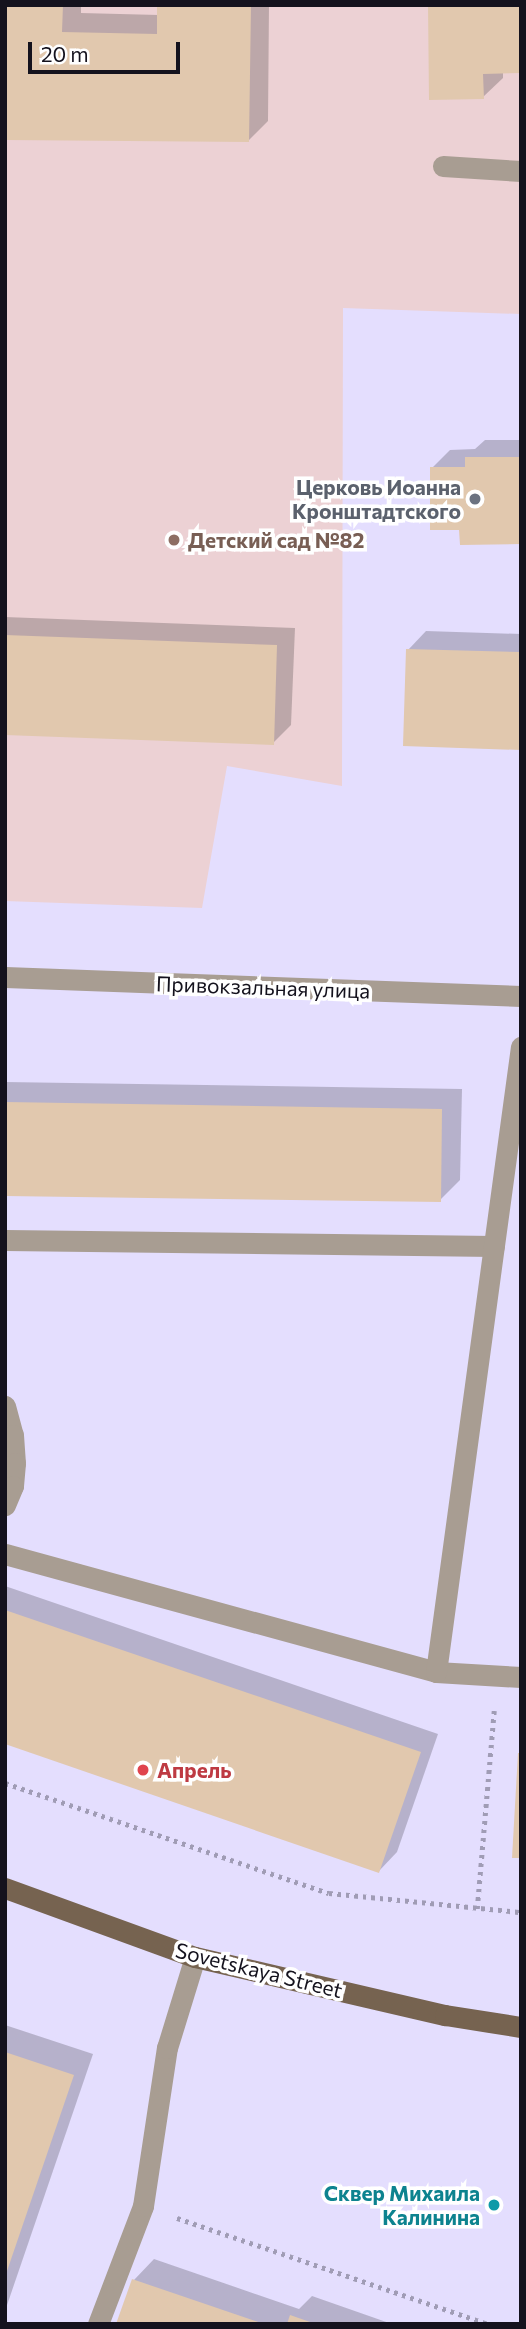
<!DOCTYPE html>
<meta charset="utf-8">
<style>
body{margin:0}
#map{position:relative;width:526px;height:2329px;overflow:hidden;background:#e4defe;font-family:Commissioner,sans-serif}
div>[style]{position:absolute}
.education>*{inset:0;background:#ecd1d4}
.shadow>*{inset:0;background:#0003}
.building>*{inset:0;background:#e1c8ae}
.path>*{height:4.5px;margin-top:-2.25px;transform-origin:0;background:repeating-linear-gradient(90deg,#a09cb5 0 3.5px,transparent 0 8.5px)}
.lane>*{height:21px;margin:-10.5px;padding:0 10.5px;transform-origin:10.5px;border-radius:10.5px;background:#a89d92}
.street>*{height:21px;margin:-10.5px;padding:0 10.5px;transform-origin:10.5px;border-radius:10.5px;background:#a89d92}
.primary>*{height:21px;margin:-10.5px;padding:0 10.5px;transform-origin:10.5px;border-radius:10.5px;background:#766350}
.dots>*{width:19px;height:19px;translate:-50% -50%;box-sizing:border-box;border:4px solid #fff;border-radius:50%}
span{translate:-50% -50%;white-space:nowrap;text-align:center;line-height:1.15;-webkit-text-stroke:7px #fff;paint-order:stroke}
.worship-label{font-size:21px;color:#5b616d;font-weight:700}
.right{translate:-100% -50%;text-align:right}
.education-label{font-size:21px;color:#785e54;font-weight:700}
.left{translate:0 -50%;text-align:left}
.street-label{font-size:21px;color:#14121d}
.health-label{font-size:21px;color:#be3a42;font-weight:700}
.culture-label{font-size:21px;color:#0d838f;font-weight:700}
.frame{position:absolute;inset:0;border:7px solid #14121d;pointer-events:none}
.scale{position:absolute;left:28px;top:42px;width:152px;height:32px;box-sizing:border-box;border:4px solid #14121d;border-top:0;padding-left:9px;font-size:21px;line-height:24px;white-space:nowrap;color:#14121d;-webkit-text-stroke:5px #fff;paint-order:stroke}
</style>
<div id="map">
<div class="education">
<div style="clip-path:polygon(5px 5px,521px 5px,521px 314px,343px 308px,342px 786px,227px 766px,202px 908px,5px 901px)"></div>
</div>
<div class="shadow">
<div style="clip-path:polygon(5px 5px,81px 5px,81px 13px,159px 15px,159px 5px,269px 5px,268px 121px,248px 141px)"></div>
<div style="clip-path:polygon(430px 5px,503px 72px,503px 78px,483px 97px)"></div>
<div style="clip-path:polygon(485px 440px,521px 440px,521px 542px,461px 528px,432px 468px,450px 450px,475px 449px)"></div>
<div style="clip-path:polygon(5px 617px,295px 628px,291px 725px,273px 743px,5px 733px)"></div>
<div style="clip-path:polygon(426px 631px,521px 634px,521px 748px,408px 650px)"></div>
<div style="clip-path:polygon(5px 1082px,462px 1089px,460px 1180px,440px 1200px,5px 1194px)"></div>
<div style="clip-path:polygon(5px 1586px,438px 1734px,397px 1852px,379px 1871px,5px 1742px)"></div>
<div style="clip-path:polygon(5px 2025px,93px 2054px,5px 2311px)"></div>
<div style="clip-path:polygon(154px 2259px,299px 2309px,312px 2296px,392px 2324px,118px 2324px,134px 2280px)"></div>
</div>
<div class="building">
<div style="clip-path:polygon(5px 5px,63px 5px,62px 32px,157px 34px,157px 5px,251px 5px,249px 142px,5px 140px)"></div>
<div style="clip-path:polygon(428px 5px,521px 5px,521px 73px,483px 74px,484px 99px,429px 100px)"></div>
<div style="clip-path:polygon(465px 457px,521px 457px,521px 544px,460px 545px,459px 530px,430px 530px,430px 467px,465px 467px)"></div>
<div style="clip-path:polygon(5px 635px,277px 645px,274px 745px,5px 735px)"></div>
<div style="clip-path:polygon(406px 649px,521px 652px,521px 750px,403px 746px)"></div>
<div style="clip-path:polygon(5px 1102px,442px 1109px,441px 1202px,5px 1196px)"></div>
<div style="clip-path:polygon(5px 1610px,421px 1752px,379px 1873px,5px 1744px)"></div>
<div style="clip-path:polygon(518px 1753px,521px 1753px,521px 1858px,512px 1858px)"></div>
<div style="clip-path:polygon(5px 2052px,74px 2075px,6px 2274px,5px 2273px)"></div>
<div style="clip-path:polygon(132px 2279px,261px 2323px,261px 2324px,116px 2324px)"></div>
<div style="clip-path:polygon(290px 2315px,313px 2323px,313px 2324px,287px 2324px)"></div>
</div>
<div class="path">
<div style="left:5px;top:1783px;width:342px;rotate:18.8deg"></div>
<div style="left:329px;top:1893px;width:193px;rotate:5.7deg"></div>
<div style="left:477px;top:1909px;width:199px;rotate:-85.1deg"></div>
<div style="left:177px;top:2218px;width:329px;rotate:18.8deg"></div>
</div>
<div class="lane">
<div style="left:443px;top:166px;width:78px;rotate:3.7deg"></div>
<div style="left:5px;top:1240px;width:489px;rotate:0.7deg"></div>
<div style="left:5px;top:1406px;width:30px;rotate:75deg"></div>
<div style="left:13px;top:1435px;width:28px;rotate:86deg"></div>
<div style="left:15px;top:1463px;width:23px;rotate:95deg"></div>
<div style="left:13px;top:1486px;width:21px;rotate:113deg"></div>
<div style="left:5px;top:1554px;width:447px;rotate:15.3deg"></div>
<div style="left:436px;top:1672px;width:85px;rotate:3.4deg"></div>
<div style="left:436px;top:1672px;width:631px;rotate:-82.26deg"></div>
</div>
<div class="street">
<div style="left:5px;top:977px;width:516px;rotate:2.11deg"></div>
<div style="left:98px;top:2324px;width:126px;rotate:-69.1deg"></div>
<div style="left:143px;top:2206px;width:160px;rotate:-81.4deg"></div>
<div style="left:167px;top:2048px;width:95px;rotate:-72.9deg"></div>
</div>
<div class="primary">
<div style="left:5px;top:1888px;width:202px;rotate:20deg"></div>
<div style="left:195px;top:1957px;width:257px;rotate:13.1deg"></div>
<div style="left:445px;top:2015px;width:77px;rotate:9deg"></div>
</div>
<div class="dots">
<div style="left:475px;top:499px;background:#6b7280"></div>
<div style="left:174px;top:540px;background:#8d6e63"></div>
<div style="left:143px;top:1770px;background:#e0444e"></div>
<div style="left:494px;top:2205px;background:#0f9aa8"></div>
</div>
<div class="worship-label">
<span class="right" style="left:461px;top:499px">Церковь Иоанна<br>Кронштадтского</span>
</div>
<div class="education-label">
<span class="left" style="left:188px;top:540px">Детский сад №82</span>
</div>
<div class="street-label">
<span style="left:263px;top:987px;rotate:2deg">Привокзальная улица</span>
<span style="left:259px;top:1970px;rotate:14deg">Sovetskaya Street</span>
</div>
<div class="health-label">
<span class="left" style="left:157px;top:1770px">Апрель</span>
</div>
<div class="culture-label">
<span class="right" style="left:480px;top:2205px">Сквер Михаила<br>Калинина</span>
</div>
<div class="frame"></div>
<div class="scale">20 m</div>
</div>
